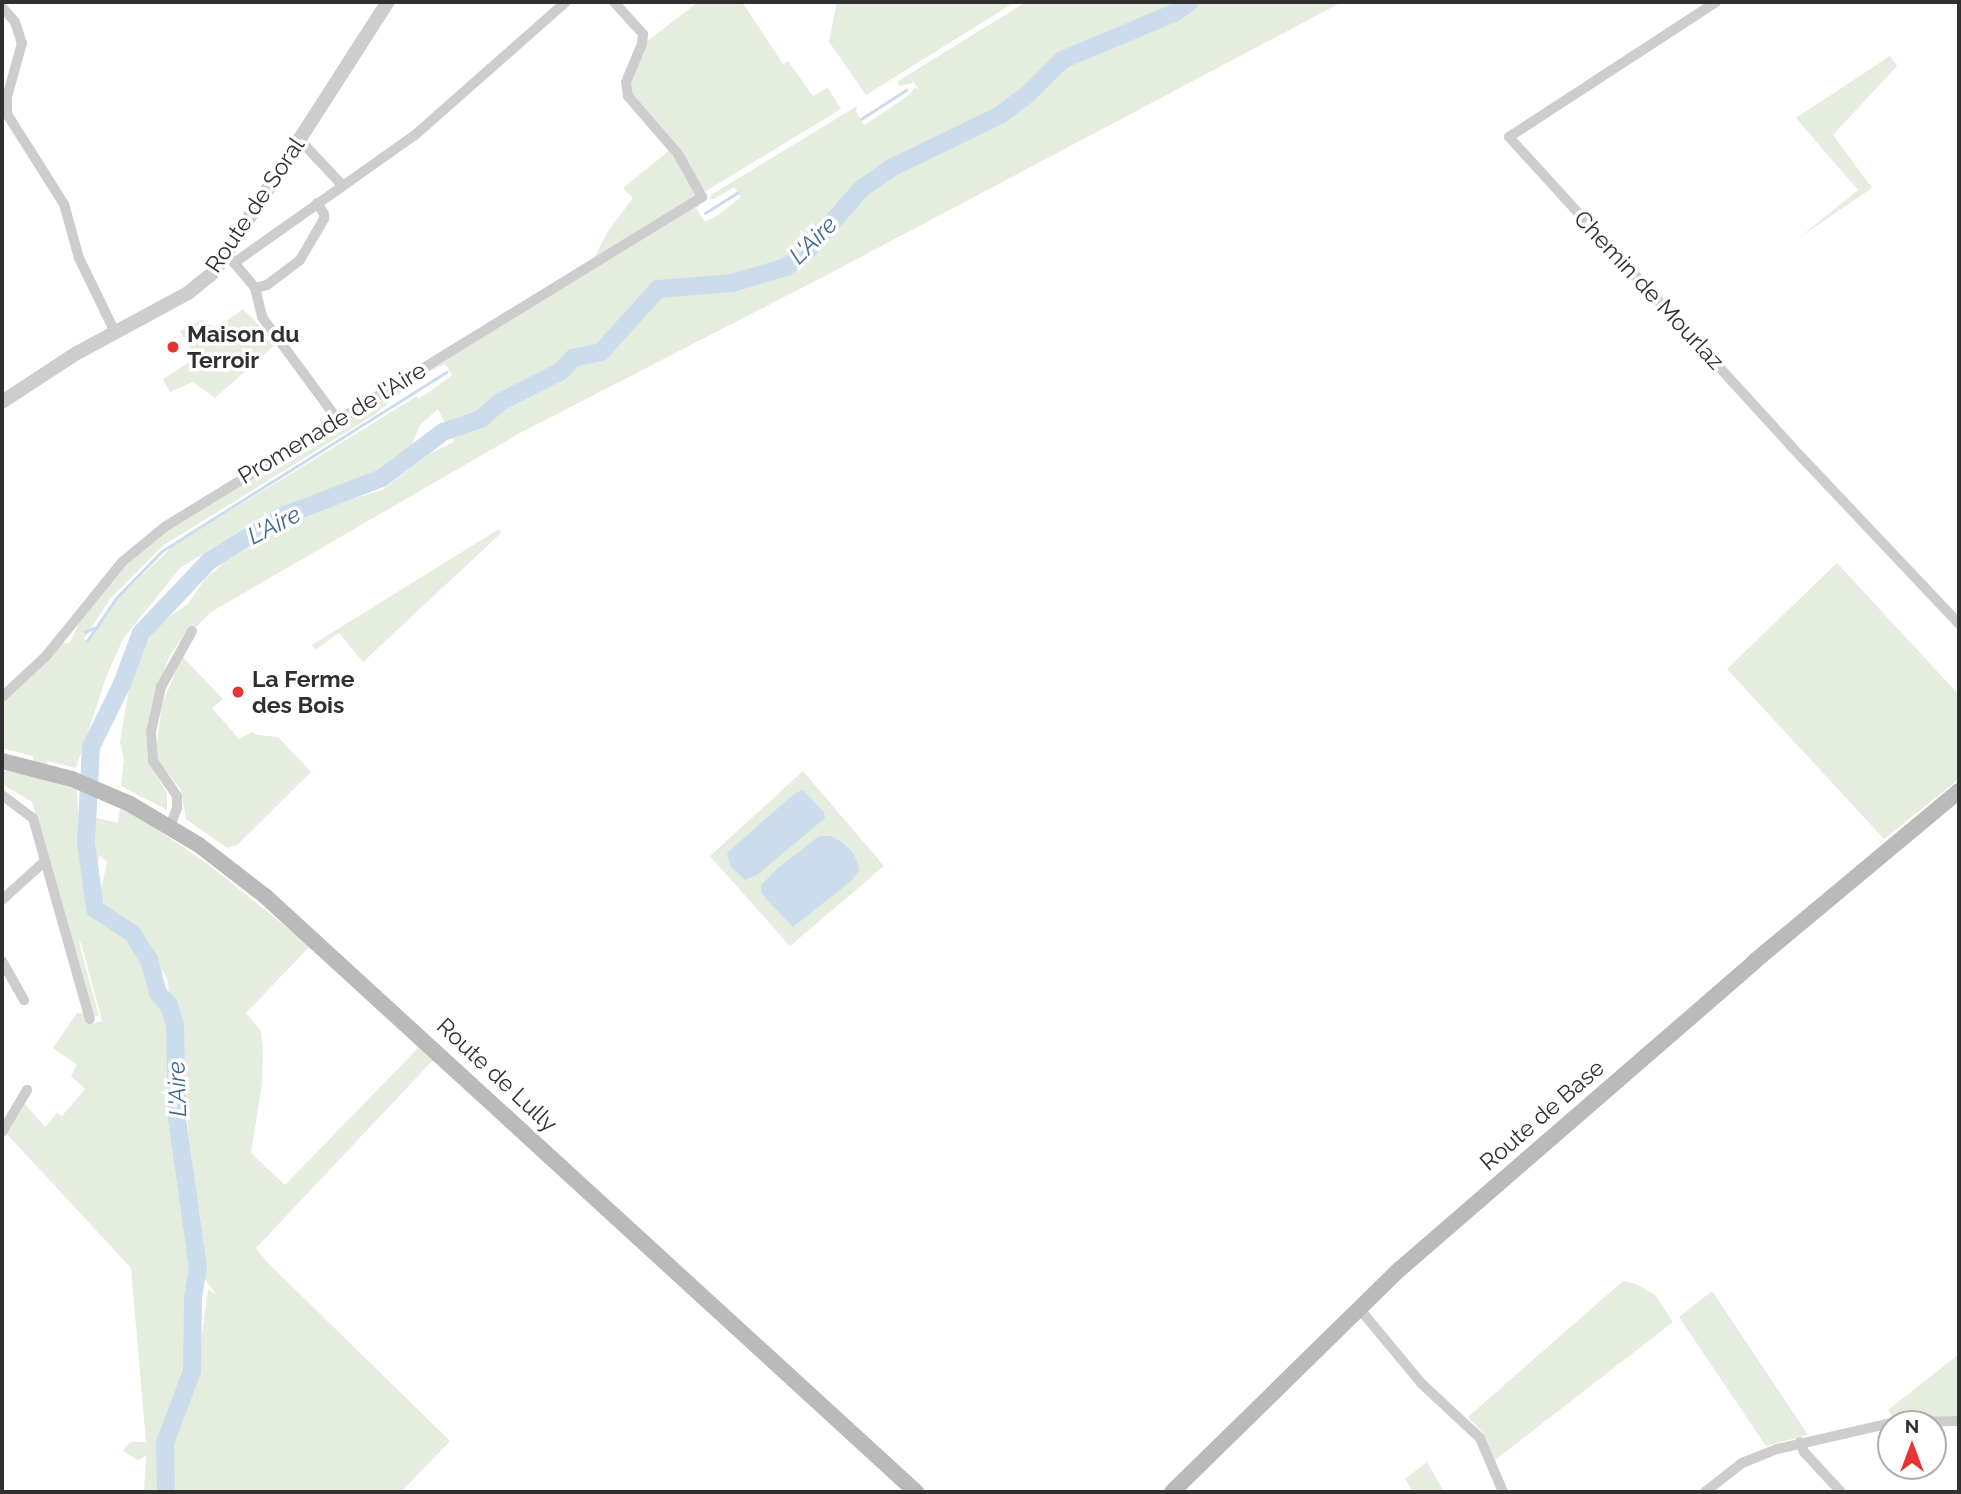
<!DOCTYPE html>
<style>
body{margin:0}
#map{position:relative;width:1961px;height:1494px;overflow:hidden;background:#fff;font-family:Raleway,sans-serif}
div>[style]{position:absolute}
.green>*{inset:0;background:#e5edde}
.water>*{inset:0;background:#cbdded}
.stream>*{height:2.5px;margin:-1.25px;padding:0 1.25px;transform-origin:1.25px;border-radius:1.25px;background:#cbdded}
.river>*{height:18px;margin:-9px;padding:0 9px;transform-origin:9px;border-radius:9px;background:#cbdded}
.minor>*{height:10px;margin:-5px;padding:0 5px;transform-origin:5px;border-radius:5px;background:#cdcdcd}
.tertiary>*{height:14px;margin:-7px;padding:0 7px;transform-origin:7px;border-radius:7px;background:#cdcdcd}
.secondary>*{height:16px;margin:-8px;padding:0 8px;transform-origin:8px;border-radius:8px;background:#bababa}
.dots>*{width:19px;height:19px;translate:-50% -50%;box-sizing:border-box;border:4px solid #fff;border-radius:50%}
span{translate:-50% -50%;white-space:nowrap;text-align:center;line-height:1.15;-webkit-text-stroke:7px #fff;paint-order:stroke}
.street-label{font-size:23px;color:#303030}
.poi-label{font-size:23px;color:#303030;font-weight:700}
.left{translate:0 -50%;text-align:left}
.water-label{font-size:24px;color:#3d6a93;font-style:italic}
.frame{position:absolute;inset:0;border:4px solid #303030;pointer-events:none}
.north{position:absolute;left:1877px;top:1410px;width:70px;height:70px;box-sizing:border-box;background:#fff;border:2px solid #acacac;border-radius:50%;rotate:0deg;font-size:19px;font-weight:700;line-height:28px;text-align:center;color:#303030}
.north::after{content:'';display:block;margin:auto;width:24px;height:32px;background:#e63634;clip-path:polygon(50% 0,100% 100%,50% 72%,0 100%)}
</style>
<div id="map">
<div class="green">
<div style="clip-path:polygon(698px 2px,742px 2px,783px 64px,788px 61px,813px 96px,828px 88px,841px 109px,594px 259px,608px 231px,633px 198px,623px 188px,675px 146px,632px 96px,630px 79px,646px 42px)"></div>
<div style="clip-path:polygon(837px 2px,1015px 2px,866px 95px,829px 42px)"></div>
<div style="clip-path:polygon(1026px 2px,1342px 2px,821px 278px,518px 434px,211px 612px,192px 631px,188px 629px,170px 655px,151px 707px,146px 736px,148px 761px,167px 793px,167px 810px,121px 786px,124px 759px,120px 742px,128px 694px,136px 661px,158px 624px,188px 604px,205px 579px,226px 561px,273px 534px,294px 518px,384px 489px,429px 454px,454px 442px,438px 409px,420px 425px,411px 447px,375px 473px,272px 511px,180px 568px,123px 639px,107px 675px,76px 768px,47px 761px,51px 781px,77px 790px,80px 854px,90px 916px,106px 921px,133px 942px,147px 966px,155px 994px,170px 1024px,171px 1116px,189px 1243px,188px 1371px,165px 1426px,160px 1453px,161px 1492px,140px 1492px,144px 1489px,146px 1456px,138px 1460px,123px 1451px,130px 1442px,146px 1442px,131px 1268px,5px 1132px,22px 1101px,45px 1127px,57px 1113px,62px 1116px,85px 1089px,71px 1076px,77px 1065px,53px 1048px,77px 1013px,84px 1014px,91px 1024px,102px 1021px,81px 943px,79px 942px,99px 1016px,92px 1017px,32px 802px,2px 784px,2px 770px,32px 776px,33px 756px,2px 748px,2px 701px,62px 642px,69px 644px,83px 615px,107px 582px,152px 540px,407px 381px,410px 385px,374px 415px,164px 545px,110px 599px,84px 639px,88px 642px,119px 597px,173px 546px,417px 396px,418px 399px,429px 392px,452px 375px,445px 364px,422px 375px,420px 372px,697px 203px,699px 206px,696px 208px,705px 222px,718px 215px,741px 197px,734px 187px,714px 199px,710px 199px,711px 195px,857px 106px,856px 111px,864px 125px,877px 117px,910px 94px,915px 87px,919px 90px,911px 78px,913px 83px,899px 86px,898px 81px)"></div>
<div style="clip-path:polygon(1890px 56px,1897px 66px,1833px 135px,1872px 188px,1799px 238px,1858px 190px,1796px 118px)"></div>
<div style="clip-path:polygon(243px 309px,277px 343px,215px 398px,193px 382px,170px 392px,163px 379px,196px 358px,180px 331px,201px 320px,217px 328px)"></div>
<div style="clip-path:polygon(499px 529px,501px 533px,363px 662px,339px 633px,315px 650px,312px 645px)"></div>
<div style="clip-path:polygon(1837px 563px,1959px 695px,1959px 779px,1884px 839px,1727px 669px)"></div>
<div style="clip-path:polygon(182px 656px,223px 699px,212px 708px,239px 739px,252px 732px,257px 735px,278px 737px,311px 772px,237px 845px,227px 848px,186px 819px,181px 790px,158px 761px,156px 749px,162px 705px)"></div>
<div style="clip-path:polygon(803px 771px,884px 866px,790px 946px,710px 856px)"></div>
<div style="clip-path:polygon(120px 808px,146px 822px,209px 865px,310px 946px,246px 1013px,261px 1031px,263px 1050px,262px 1083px,251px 1153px,285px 1185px,420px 1046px,433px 1060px,256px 1248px,267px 1262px,450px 1441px,401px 1492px,172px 1492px,172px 1442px,186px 1399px,196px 1381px,208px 1289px,217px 1295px,202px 1276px,204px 1270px,186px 1110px,179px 1086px,181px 1017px,170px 998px,167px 979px,146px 943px,128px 924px,123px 923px,104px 905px,101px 890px,107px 862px,100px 856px,96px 866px,91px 863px,91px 820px,94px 817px,118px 823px)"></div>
<div style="clip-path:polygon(1623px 1281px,1636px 1284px,1655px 1295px,1673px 1322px,1495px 1460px,1484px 1434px,1468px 1417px)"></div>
<div style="clip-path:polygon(1712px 1291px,1808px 1435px,1766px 1446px,1679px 1317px)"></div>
<div style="clip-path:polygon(1959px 1354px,1959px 1416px,1893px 1417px,1888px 1410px)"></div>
<div style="clip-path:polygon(1427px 1462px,1444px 1492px,1413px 1492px,1405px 1479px)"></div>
</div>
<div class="water">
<div style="clip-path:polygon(803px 790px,824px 812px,825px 818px,757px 875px,745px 880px,730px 866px,727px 853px,795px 793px)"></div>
<div style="clip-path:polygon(819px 836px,831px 836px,843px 843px,854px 854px,860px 870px,850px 882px,793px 927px,767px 900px,761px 892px,761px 885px,778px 868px)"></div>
</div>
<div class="stream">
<div style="left:861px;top:119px;width:54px;rotate:-32.8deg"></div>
<div style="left:705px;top:213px;width:38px;rotate:-32deg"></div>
<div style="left:85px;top:632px;width:10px;rotate:-24deg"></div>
<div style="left:87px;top:641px;width:53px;rotate:-55.7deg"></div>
<div style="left:117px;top:597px;width:64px;rotate:-45.6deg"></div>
<div style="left:162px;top:551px;width:336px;rotate:-32.2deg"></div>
</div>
<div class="river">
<div style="left:166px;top:1492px;width:49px;rotate:-91.2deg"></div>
<div style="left:165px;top:1443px;width:77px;rotate:-69.4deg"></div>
<div style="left:192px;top:1371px;width:73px;rotate:-89.2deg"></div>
<div style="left:193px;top:1298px;width:30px;rotate:-81deg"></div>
<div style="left:198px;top:1268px;width:151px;rotate:-98deg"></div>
<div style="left:177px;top:1118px;width:93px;rotate:-91.2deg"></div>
<div style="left:175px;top:1025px;width:21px;rotate:-107deg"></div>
<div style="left:169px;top:1005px;width:16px;rotate:-133deg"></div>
<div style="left:158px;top:993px;width:34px;rotate:-105deg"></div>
<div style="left:149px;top:960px;width:31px;rotate:-122deg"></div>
<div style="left:133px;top:934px;width:45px;rotate:-146.7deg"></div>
<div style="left:95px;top:909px;width:68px;rotate:-97.7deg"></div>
<div style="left:86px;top:842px;width:95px;rotate:-87deg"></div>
<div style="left:91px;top:747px;width:70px;rotate:-63.8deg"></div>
<div style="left:122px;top:684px;width:54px;rotate:-69.6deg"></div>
<div style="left:141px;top:633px;width:99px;rotate:-46.6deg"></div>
<div style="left:209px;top:561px;width:84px;rotate:-31.8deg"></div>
<div style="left:280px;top:517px;width:109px;rotate:-20.9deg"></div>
<div style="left:382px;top:478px;width:76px;rotate:-37deg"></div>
<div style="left:443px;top:432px;width:40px;rotate:-18.9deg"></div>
<div style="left:481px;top:419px;width:25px;rotate:-42deg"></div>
<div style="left:500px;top:402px;width:68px;rotate:-26.9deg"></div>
<div style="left:561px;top:371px;width:18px;rotate:-47deg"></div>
<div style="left:573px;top:358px;width:29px;rotate:-12deg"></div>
<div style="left:601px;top:352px;width:85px;rotate:-47.9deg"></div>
<div style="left:658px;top:289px;width:74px;rotate:-4.6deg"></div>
<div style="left:732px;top:283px;width:56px;rotate:-16.5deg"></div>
<div style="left:786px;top:267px;width:28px;rotate:-38deg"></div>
<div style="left:808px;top:250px;width:81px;rotate:-49deg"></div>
<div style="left:861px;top:189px;width:37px;rotate:-35deg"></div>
<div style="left:891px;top:168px;width:121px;rotate:-25.9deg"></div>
<div style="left:1000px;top:115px;width:34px;rotate:-37deg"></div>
<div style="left:1027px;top:95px;width:49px;rotate:-45deg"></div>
<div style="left:1062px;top:60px;width:124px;rotate:-22.8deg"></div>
<div style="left:1176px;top:12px;width:17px;rotate:-36deg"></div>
</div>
<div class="minor">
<div style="left:1716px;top:2px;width:247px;rotate:146.9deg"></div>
<div style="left:1509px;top:137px;width:416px;rotate:47.6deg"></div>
<div style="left:1789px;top:444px;width:248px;rotate:46.6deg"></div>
<div style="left:2px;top:7px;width:20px;rotate:49deg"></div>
<div style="left:15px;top:22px;width:22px;rotate:72deg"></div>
<div style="left:22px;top:43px;width:56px;rotate:105.5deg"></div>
<div style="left:7px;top:97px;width:17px;rotate:90deg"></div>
<div style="left:7px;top:114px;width:107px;rotate:57.7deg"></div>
<div style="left:64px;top:204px;width:56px;rotate:74.5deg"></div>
<div style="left:79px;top:258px;width:82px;rotate:64.1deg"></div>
<div style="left:299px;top:139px;width:63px;rotate:46.9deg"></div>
<div style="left:231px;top:259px;width:38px;rotate:50deg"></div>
<div style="left:255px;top:288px;width:30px;rotate:76deg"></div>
<div style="left:262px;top:317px;width:128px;rotate:53.6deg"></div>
<div style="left:234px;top:263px;width:222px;rotate:-35.3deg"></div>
<div style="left:415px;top:135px;width:201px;rotate:-41.4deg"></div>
<div style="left:255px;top:288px;width:12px;rotate:-14deg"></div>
<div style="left:267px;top:285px;width:41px;rotate:-37.1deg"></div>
<div style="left:300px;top:260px;width:48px;rotate:-59.7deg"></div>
<div style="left:324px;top:219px;width:5px;rotate:-90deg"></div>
<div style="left:324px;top:214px;width:13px;rotate:-122deg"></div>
<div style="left:2px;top:697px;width:60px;rotate:-43deg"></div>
<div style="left:46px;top:656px;width:121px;rotate:-51deg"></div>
<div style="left:122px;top:562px;width:57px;rotate:-39.3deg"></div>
<div style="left:166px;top:526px;width:629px;rotate:-31.54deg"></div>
<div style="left:702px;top:197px;width:49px;rotate:-119.2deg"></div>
<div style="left:678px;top:154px;width:77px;rotate:-130.8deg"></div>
<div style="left:628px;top:96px;width:14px;rotate:-98deg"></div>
<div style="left:626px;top:82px;width:41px;rotate:-67.2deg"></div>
<div style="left:642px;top:44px;width:10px;rotate:-84deg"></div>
<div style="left:643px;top:34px;width:43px;rotate:-132.2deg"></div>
<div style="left:2px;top:795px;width:39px;rotate:37deg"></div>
<div style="left:33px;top:818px;width:209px;rotate:74.2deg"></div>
<div style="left:170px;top:827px;width:20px;rotate:-70deg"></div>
<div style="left:177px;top:808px;width:12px;rotate:-90deg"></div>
<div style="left:177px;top:796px;width:42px;rotate:-124.4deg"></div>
<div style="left:153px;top:761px;width:29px;rotate:-94deg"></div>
<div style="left:151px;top:732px;width:46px;rotate:-77.5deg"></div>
<div style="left:161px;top:687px;width:64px;rotate:-61deg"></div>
<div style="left:2px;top:900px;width:58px;rotate:-42.2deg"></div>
<div style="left:2px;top:961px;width:45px;rotate:60.6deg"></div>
<div style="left:2px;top:1132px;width:49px;rotate:-59.2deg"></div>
<div style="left:1358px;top:1307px;width:99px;rotate:50.3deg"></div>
<div style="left:1421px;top:1383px;width:81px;rotate:43deg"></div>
<div style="left:1480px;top:1438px;width:59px;rotate:66.9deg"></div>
<div style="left:1800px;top:1442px;width:11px;rotate:68deg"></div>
<div style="left:1804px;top:1452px;width:54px;rotate:47.2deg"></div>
<div style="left:1705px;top:1492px;width:47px;rotate:-38.1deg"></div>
<div style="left:1742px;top:1463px;width:38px;rotate:-22deg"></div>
<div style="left:1777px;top:1449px;width:122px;rotate:-12.8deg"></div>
<div style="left:1896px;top:1422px;width:63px;rotate:-0.9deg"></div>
</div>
<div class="tertiary">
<div style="left:2px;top:402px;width:90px;rotate:-33.2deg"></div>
<div style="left:77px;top:353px;width:126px;rotate:-28.4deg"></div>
<div style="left:188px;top:293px;width:35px;rotate:-39deg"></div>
<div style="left:215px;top:271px;width:320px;rotate:-57.3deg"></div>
</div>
<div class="secondary">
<div style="left:2px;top:761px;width:72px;rotate:14.4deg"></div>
<div style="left:72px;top:779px;width:63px;rotate:23.3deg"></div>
<div style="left:130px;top:804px;width:80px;rotate:30.7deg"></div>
<div style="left:199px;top:845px;width:83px;rotate:37.7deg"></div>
<div style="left:265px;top:896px;width:883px;rotate:42.47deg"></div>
<div style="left:1172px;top:1492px;width:319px;rotate:-44.4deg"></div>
<div style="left:1400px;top:1269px;width:470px;rotate:-40.9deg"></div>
<div style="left:1755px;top:961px;width:266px;rotate:-39.8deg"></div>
</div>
<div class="dots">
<div style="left:173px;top:347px;background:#e63634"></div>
<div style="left:238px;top:692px;background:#e63634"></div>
</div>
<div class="street-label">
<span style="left:255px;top:205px;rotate:-56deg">Route de Soral</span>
<span style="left:1649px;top:290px;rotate:47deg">Chemin de Mourlaz</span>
<span style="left:332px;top:423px;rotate:-31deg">Promenade de l'Aire</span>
<span style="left:497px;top:1075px;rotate:43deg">Route de Lully</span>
<span style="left:1542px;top:1115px;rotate:-41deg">Route de Base</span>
</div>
<div class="poi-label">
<span class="left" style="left:187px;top:347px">Maison du<br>Terroir</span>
<span class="left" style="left:252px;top:692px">La Ferme<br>des Bois</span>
</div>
<div class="water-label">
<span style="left:813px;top:240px;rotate:-45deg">L'Aire</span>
<span style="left:274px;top:525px;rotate:-27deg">L'Aire</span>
<span style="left:177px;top:1089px;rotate:-92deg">L'Aire</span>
</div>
<div class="frame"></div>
<div class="north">N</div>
</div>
